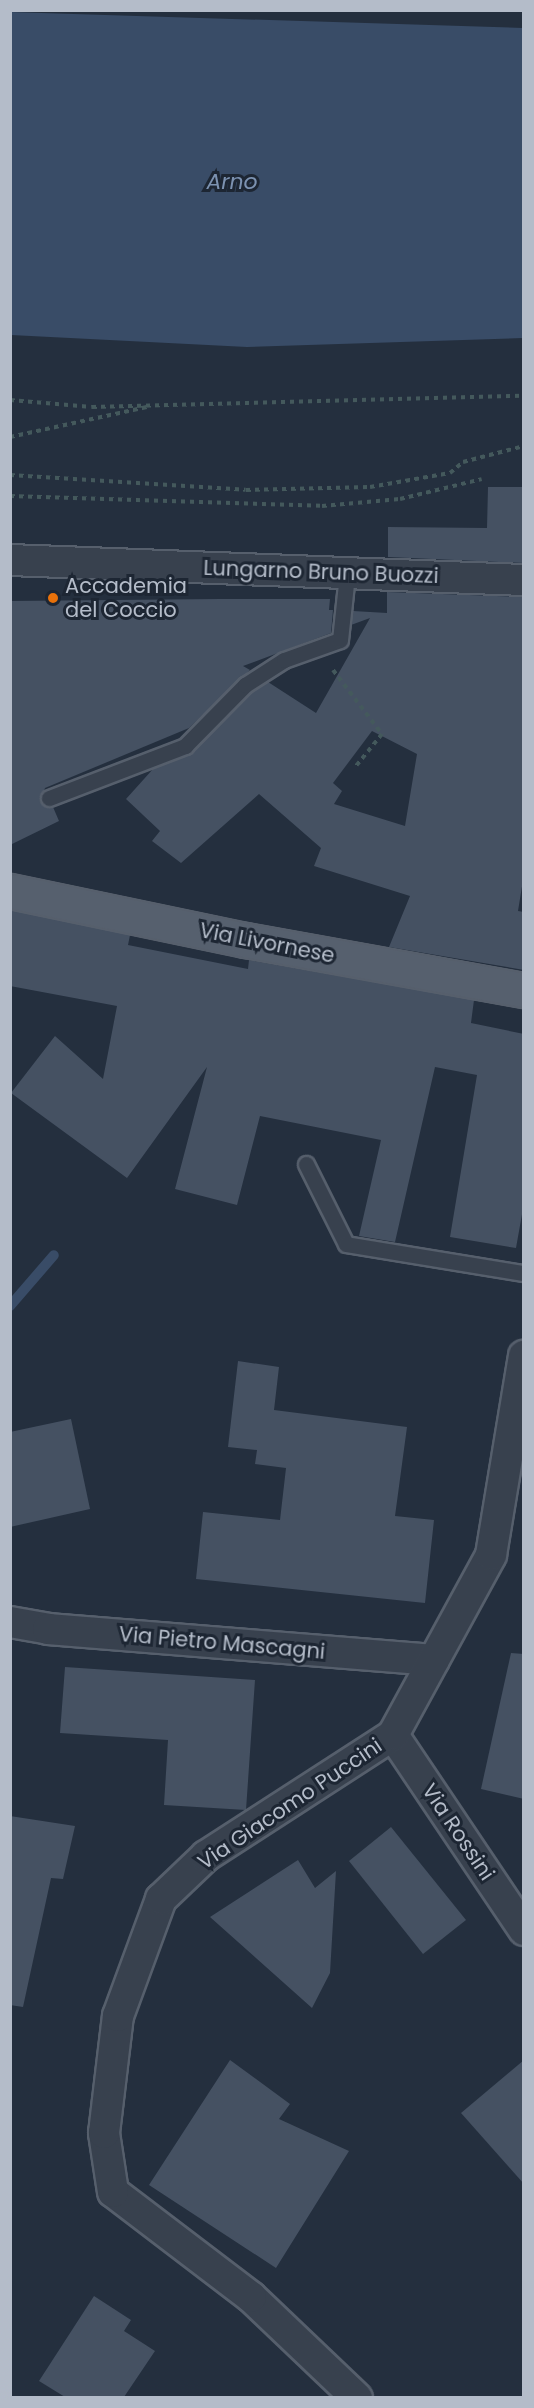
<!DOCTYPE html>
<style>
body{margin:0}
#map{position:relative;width:534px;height:2408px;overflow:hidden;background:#242f3e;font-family:Poppins,sans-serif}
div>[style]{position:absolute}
.water>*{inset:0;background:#394c67}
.stream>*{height:10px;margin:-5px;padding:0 5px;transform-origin:5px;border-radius:5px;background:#394c67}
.building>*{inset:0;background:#455162}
.path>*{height:4px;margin-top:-2px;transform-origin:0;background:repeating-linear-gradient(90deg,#44595c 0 4.5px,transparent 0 9px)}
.roads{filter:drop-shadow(2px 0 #565f6c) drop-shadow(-2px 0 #565f6c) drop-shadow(0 2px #565f6c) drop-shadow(0 -2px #565f6c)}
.lane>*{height:15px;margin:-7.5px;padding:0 7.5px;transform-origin:7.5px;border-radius:7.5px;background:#38414e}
.street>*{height:30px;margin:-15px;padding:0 15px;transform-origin:15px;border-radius:15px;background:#38414e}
.primary>*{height:33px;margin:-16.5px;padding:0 16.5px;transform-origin:16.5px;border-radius:16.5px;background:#56606e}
.dots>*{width:16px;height:16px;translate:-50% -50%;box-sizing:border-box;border:3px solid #1d2633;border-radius:50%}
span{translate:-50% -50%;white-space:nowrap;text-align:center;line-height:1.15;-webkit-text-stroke:6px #1d2633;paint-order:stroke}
.street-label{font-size:21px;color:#b4bcc9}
.poi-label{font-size:21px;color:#b4bcc9}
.left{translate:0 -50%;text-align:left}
.water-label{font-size:22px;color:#7c92b1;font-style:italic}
.frame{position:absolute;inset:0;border:12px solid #b4bcc9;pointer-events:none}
</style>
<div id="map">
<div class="water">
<div style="clip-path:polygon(10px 12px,523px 28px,523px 338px,247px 347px,11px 335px)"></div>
</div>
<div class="stream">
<div style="left:10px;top:1306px;width:67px;rotate:-49.2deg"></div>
</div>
<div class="building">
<div style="clip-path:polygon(488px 487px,524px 487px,524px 563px,388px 557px,388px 527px,487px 528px)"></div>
<div style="clip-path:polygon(evenodd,387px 592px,524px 597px,524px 874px,518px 911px,524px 912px,524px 970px,389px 947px,410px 896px,314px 866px,321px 848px,259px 794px,181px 863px,152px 841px,160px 831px,126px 799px,153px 769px,192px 753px,251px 693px,268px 682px,316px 713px,370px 618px,351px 625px,353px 611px,387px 613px,387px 592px,372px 731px,417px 754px,405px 826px,334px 804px,342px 791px,333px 783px,372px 731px)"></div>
<div style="clip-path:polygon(220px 599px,330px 599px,329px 610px,333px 610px,331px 633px,243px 666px,250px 670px,189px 728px,45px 788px,40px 802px,53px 807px,59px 821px,10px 845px,10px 601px)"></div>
<div style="clip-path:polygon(10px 910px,130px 935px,128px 945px,248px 969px,249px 960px,474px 1000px,471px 1023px,524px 1034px,524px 1203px,516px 1248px,450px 1237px,477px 1075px,435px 1067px,395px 1242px,359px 1236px,381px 1140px,260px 1116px,237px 1205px,175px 1189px,207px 1067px,127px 1178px,11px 1093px,55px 1036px,103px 1079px,117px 1006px,10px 986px)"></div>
<div style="clip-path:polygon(238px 1361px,279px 1367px,274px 1410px,407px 1427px,395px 1516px,434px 1520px,425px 1603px,196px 1579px,203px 1512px,280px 1520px,286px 1468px,255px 1464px,257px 1450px,228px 1447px)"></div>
<div style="clip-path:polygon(71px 1419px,90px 1509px,10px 1527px,10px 1432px)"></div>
<div style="clip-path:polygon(511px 1653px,524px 1654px,524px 1799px,481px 1789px)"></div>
<div style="clip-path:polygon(65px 1667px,255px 1680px,246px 1810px,164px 1805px,168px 1740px,60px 1733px)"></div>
<div style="clip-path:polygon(10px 1816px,75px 1826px,63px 1879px,51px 1878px,23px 2007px,10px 2005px)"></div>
<div style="clip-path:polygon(391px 1827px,466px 1920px,423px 1954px,349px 1861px)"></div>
<div style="clip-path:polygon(298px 1860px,315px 1888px,336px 1871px,330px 1973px,312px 2008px,210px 1917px)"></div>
<div style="clip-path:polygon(230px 2060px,290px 2104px,279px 2119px,349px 2151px,276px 2268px,149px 2185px)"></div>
<div style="clip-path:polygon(524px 2060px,524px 2184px,461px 2113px)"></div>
<div style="clip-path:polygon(94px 2296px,131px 2320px,124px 2331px,155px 2351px,124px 2397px,65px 2397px,39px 2381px)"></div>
</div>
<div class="path">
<div style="left:10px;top:400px;width:82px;rotate:4.9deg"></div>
<div style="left:92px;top:407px;width:432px;rotate:-1.5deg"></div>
<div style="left:10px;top:437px;width:140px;rotate:-12.4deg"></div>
<div style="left:10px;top:475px;width:236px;rotate:3.6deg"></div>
<div style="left:246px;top:490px;width:124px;rotate:-1.4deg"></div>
<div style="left:370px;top:487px;width:81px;rotate:-9.9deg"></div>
<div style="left:450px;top:473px;width:17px;rotate:-40deg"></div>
<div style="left:463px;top:462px;width:63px;rotate:-14.7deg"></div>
<div style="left:10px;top:496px;width:312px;rotate:1.8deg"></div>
<div style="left:322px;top:506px;width:78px;rotate:-5.1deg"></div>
<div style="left:400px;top:499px;width:84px;rotate:-13.7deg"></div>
<div style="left:333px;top:670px;width:81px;rotate:52.6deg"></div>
<div style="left:382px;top:734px;width:41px;rotate:129.1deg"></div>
</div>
<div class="roads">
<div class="lane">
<div style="left:49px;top:798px;width:146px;rotate:-20.9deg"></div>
<div style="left:185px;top:746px;width:86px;rotate:-45.5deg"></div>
<div style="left:245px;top:685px;width:46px;rotate:-32.7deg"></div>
<div style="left:284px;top:660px;width:59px;rotate:-19.7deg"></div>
<div style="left:340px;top:640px;width:66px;rotate:-83.9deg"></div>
<div style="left:306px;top:1164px;width:89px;rotate:63.4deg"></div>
<div style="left:346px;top:1244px;width:180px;rotate:9.3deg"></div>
</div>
<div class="street">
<div style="left:10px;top:560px;width:514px;rotate:2.23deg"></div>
<div style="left:10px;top:1622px;width:39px;rotate:10deg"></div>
<div style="left:48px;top:1629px;width:387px;rotate:4.6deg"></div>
<div style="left:393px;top:1735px;width:235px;rotate:56.1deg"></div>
<div style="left:357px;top:2398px;width:146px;rotate:-136.4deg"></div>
<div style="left:251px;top:2297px;width:173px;rotate:-142.7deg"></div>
<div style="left:113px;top:2192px;width:60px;rotate:-98.7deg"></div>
<div style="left:104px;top:2133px;width:118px;rotate:-83.2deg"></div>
<div style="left:118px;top:2016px;width:125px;rotate:-69.8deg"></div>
<div style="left:161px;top:1899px;width:62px;rotate:-43.7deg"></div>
<div style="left:206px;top:1856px;width:223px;rotate:-32.9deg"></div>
<div style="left:393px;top:1735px;width:205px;rotate:-61.4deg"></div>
<div style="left:491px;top:1555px;width:202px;rotate:-80.6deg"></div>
</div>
<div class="primary">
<div style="left:10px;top:891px;width:240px;rotate:11.8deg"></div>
<div style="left:245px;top:940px;width:283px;rotate:10.2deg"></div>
</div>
</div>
<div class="dots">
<div style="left:53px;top:598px;background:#e8710a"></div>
</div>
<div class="street-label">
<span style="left:321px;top:572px;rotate:2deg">Lungarno Bruno Buozzi</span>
<span style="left:267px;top:943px;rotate:11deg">Via Livornese</span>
<span style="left:222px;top:1643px;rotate:5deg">Via Pietro Mascagni</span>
<span style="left:290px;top:1804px;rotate:-34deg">Via Giacomo Puccini</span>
<span style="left:458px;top:1832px;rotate:56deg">Via Rossini</span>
</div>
<div class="poi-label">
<span class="left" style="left:65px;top:598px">Accademia<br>del Coccio</span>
</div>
<div class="water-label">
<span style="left:232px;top:182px">Arno</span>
</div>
<div class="frame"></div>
</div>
